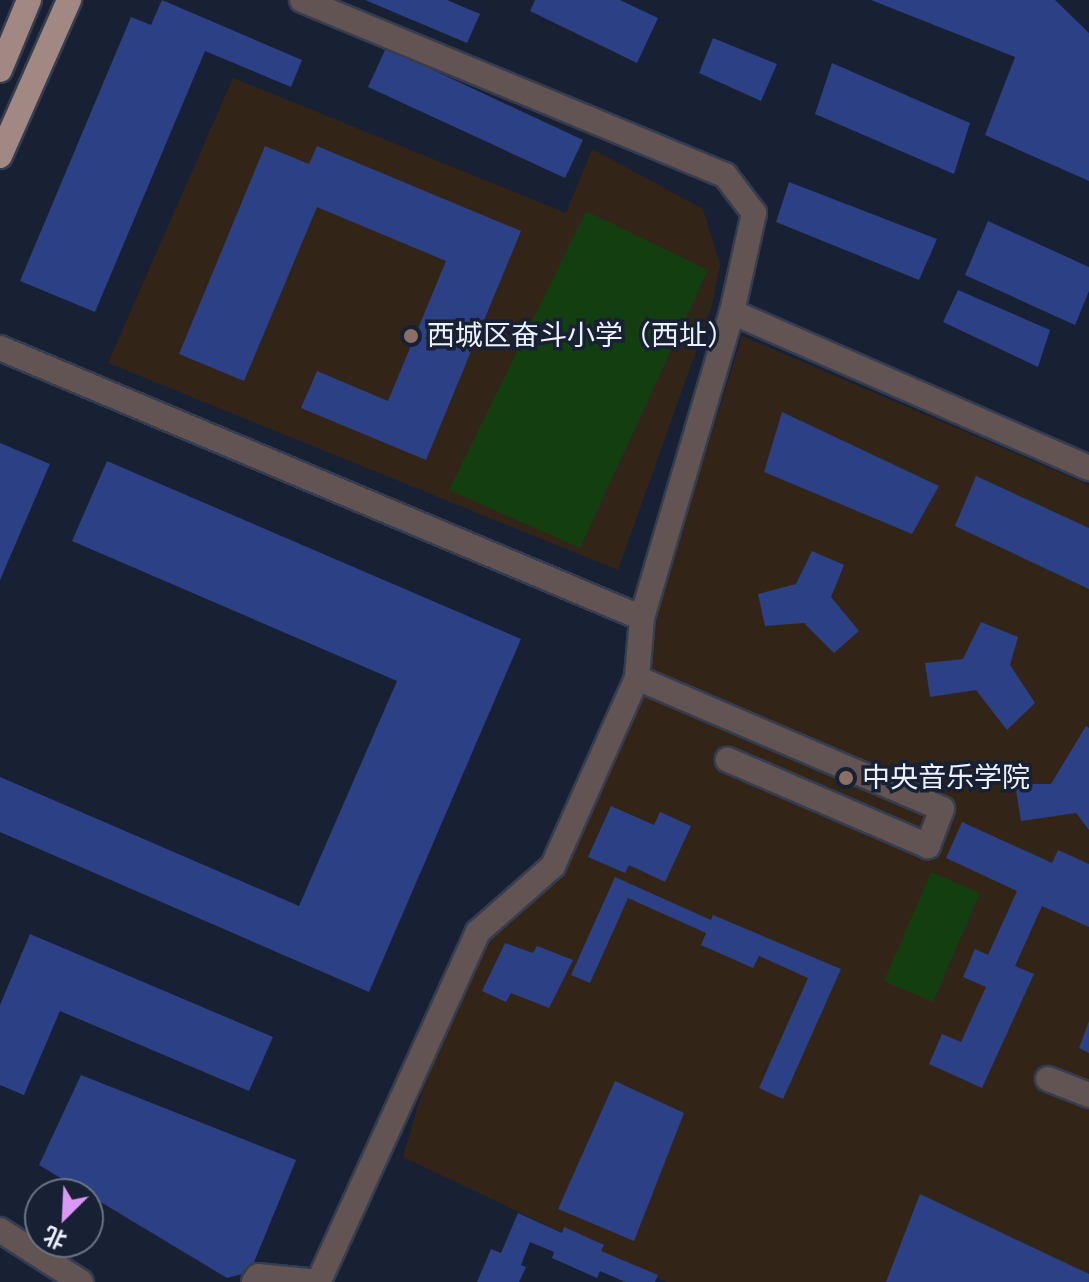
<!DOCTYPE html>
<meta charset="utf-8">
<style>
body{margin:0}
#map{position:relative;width:1089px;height:1282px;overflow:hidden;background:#182033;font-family:Raleway,"Noto Sans SC",sans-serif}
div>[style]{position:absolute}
.education>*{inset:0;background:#322518}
.green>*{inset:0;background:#133e10}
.building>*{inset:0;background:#2b4085}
.roads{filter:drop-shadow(2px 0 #363d4f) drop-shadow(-2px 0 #363d4f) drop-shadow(0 2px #363d4f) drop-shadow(0 -2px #363d4f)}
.minor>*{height:24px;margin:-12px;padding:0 12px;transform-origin:12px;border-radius:12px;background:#615452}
.major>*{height:24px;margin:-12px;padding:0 12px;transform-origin:12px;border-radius:12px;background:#a28882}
.dots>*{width:22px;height:22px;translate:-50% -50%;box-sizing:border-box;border:4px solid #182033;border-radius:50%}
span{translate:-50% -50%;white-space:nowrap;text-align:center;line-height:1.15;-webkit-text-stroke:7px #182033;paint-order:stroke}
.poi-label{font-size:28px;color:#ebf1fe}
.left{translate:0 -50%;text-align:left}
.north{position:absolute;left:24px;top:1178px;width:80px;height:80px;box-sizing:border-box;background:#182033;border:2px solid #6c7484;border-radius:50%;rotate:204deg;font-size:22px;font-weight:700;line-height:32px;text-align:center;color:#ebf1fe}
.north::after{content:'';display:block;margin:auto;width:28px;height:36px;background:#db99f6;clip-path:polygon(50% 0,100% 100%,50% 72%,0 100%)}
</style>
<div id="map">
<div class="education">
<div style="clip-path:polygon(233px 78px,566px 213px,592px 149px,703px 209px,720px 265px,711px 309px,618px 570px,108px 363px)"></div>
<div style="clip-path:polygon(742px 336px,1089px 485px,1089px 1282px,666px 1282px,403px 1157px,435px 1046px,487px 937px,563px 878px,645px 678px,663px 590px)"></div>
</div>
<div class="green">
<div style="clip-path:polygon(586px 211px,708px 270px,580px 548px,449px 490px)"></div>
<div style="clip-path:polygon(931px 872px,980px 893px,933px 1002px,884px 981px)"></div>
</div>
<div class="building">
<div style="clip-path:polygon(162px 0,302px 60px,291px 87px,205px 51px,95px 312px,20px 281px,131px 17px,151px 25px)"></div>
<div style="clip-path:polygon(365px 0,447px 0,480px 14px,467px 43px)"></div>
<div style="clip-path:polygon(535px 0,620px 0,658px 18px,637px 63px,530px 11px)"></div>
<div style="clip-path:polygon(871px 0,1055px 0,1089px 33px,1089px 181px,985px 135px,1015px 57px)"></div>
<div style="clip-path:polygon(713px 38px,777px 64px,761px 101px,699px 73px)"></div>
<div style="clip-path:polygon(386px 48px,583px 140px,565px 178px,368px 87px)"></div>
<div style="clip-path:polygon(832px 63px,970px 123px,954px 174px,815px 114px)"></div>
<div style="clip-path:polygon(265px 146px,309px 164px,317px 146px,521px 231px,426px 460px,301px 408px,317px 371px,388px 401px,446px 261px,317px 207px,244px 381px,179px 354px)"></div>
<div style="clip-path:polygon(789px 182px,937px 239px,919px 280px,776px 222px)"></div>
<div style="clip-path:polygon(988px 221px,1089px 267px,1089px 291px,1075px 325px,965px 275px)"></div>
<div style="clip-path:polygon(958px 290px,1050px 330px,1038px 367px,943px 322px)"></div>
<div style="clip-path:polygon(782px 412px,939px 486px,912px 534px,764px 472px)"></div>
<div style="clip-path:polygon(0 443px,50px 464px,0 580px)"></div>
<div style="clip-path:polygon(107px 461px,521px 639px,369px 992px,0 832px,0 777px,299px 906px,397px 681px,72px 541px)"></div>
<div style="clip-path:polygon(976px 476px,1089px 528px,1089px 589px,955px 526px)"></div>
<div style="clip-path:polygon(812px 551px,844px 565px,831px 597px,859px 631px,834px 653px,804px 623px,765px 626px,758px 594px,796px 584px)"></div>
<div style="clip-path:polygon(981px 622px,1018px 637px,1010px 665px,1035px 703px,1007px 730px,976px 690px,930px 697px,925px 663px,963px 659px)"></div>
<div style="clip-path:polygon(1086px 726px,1089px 728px,1089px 830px,1076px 813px,1021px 821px,1015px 784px,1051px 784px)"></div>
<div style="clip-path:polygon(611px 806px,654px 825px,660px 812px,691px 826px,665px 882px,629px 865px,625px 873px,588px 857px)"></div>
<div style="clip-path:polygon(962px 822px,1052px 863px,1058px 850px,1089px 864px,1089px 927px,1042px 906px,1015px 966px,1034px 974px,982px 1088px,929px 1064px,942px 1034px,961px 1042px,986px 987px,963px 977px,975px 949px,988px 955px,1017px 891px,946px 858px)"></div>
<div style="clip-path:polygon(615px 877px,711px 920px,713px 915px,841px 969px,783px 1099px,759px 1088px,808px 978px,759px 956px,753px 968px,701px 945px,706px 933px,628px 898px,590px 983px,571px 975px)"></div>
<div style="clip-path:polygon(30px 934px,273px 1037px,249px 1091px,60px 1011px,24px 1095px,0 1085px,0 1005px)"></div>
<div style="clip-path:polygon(505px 943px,533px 953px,537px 946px,573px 960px,549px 1008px,511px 993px,506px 1002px,482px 991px)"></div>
<div style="clip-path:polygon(1089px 1021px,1089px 1053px,1079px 1048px)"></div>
<div style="clip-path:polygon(81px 1075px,296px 1160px,250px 1272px,227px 1278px,39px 1165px)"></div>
<div style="clip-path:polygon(615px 1081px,684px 1113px,634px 1241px,558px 1209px)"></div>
<div style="clip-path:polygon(920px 1194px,1089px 1274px,1089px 1282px,886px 1282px)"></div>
<div style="clip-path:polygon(518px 1213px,562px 1233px,564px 1227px,604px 1245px,601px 1251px,658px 1275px,655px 1282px,625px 1282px,600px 1271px,597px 1278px,552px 1258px,554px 1252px,530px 1242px,521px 1265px,526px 1267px,519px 1282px,477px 1282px,491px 1249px,501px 1253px)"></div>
</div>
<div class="roads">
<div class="minor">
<div style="left:302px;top:0;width:458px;rotate:22.5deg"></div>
<div style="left:725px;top:175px;width:48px;rotate:52.7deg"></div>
<div style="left:754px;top:213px;width:101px;rotate:102.5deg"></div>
<div style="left:732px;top:312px;width:319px;rotate:106.4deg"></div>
<div style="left:642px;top:618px;width:60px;rotate:94.8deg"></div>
<div style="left:637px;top:678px;width:206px;rotate:114.1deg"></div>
<div style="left:553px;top:866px;width:100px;rotate:138.7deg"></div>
<div style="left:478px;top:932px;width:384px;rotate:114.5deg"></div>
<div style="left:732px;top:312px;width:390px;rotate:23.6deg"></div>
<div style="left:0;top:348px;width:696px;rotate:22.81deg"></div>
<div style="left:637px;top:678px;width:332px;rotate:23.2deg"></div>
<div style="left:942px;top:809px;width:40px;rotate:111deg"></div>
<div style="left:928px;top:846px;width:218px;rotate:-156.7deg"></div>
<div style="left:1048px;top:1079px;width:44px;rotate:21.3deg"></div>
<div style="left:0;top:1230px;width:96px;rotate:32.7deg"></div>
<div style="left:254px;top:1282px;width:7px;rotate:-56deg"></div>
<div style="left:258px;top:1276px;width:60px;rotate:5.7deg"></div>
</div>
<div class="major">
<div style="left:0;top:70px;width:76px;rotate:-67.5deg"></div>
<div style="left:0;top:156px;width:171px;rotate:-66.1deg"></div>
</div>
</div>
<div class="dots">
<div style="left:411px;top:336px;background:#8d6e63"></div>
<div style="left:846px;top:778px;background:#8d6e63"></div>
</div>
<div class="poi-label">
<span class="left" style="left:427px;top:336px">西城区奋斗小学（西址）</span>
<span class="left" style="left:862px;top:778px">中央音乐学院</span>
</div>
<div class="north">北</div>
</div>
